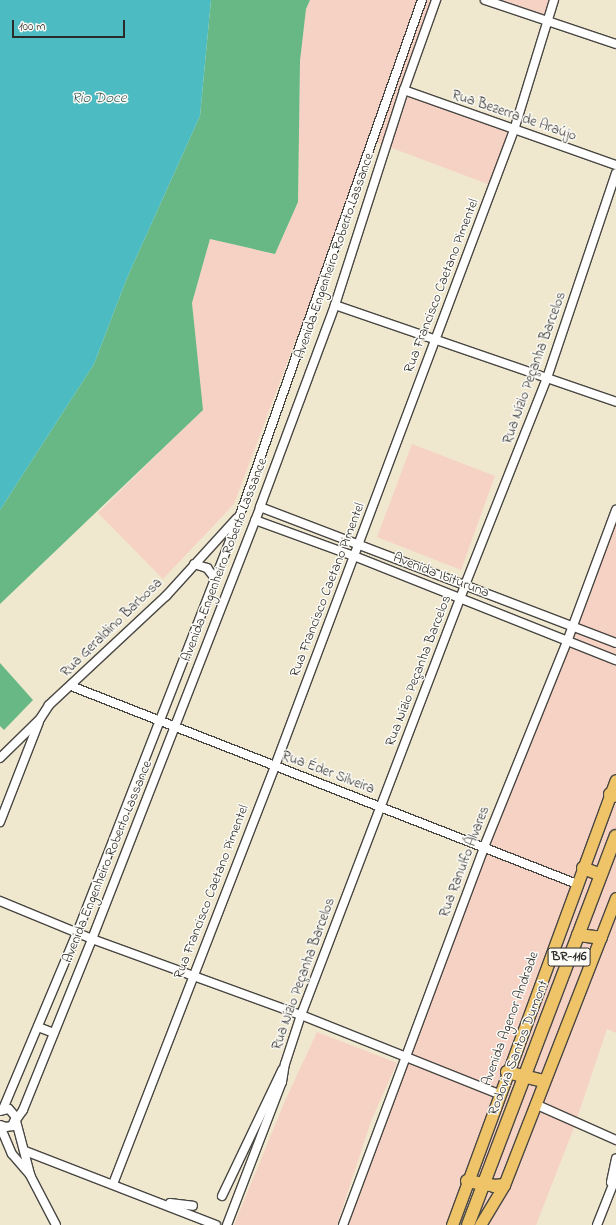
<!DOCTYPE html>
<meta charset="utf-8">
<style>
body{margin:0}
#map{position:relative;width:616px;height:1225px;overflow:hidden;background:#f0e8ce;font-family:"Indie Flower",sans-serif}
div>[style]{position:absolute}
.built>*{inset:0;background:#f6d2c4}
.forest>*{inset:0;background:#67b884}
.water>*{inset:0;background:#4cbbc2}
.roads{filter:drop-shadow(1px 0 #494743) drop-shadow(-1px 0 #494743) drop-shadow(0 1px #494743) drop-shadow(0 -1px #494743)}
.minor>*{height:8px;margin:-4px;padding:0 4px;transform-origin:4px;border-radius:4px;background:#fff}
.major>*{height:11px;margin:-5.5px;padding:0 5.5px;transform-origin:5.5px;border-radius:5.5px;background:#efc469}
.highway>*{height:12px;margin:-6px;padding:0 6px;transform-origin:6px;border-radius:6px;background:#efc469}
span{translate:-50% -50%;white-space:nowrap;text-align:center;line-height:1.15;-webkit-text-stroke:3px #fdfcf7;paint-order:stroke}
.shield-label span{padding:1px 3px;background:#fdfcf7;border:1px solid;border-radius:3px;-webkit-text-stroke-width:0}
.shield-label{font-size:13px;color:#2b2b2b;font-weight:700}
.street-label{font-size:14px;color:#2b2b2b}
.water-label{font-size:15px;color:#375d60;font-style:italic}
.scale{position:absolute;left:12px;top:20px;width:113px;height:18px;box-sizing:border-box;border:2px solid #2b2b2b;border-top:0;padding-left:5px;font-size:12px;line-height:14px;white-space:nowrap;color:#2b2b2b;-webkit-text-stroke:3px #fdfcf7;paint-order:stroke}
</style>
<div id="map">
<div class="built">
<div style="clip-path:polygon(310px 0,436px 0,404px 90px,514px 130px,493px 186px,368px 139px,322px 270px,234px 504px,163px 579px,98px 513px,202px 410px,192px 303px,210px 239px,275px 254px,298px 202px,300px 61px,306px 9px)"></div>
<div style="clip-path:polygon(485px 0,554px 0,548px 21px)"></div>
<div style="clip-path:polygon(412px 444px,495px 476px,461px 570px,377px 537px)"></div>
<div style="clip-path:polygon(616px 505px,616px 1033px,607px 1029px,572px 1133px,536px 1225px,344px 1225px)"></div>
<div style="clip-path:polygon(317px 1032px,397px 1063px,371px 1121px,337px 1225px,234px 1225px,284px 1103px)"></div>
</div>
<div class="forest">
<div style="clip-path:polygon(211px 0,310px 0,306px 9px,300px 61px,298px 202px,275px 254px,210px 239px,192px 303px,203px 410px,0 604px,0 510px,94px 364px,127px 278px,200px 116px)"></div>
<div style="clip-path:polygon(0 663px,33px 700px,4px 730px,0 726px)"></div>
</div>
<div class="water">
<div style="clip-path:polygon(0 0,211px 0,200px 116px,127px 278px,94px 364px,0 510px)"></div>
</div>
<div class="roads">
<div class="minor">
<div style="left:485px;top:0;width:138px;rotate:18.6deg"></div>
<div style="left:404px;top:90px;width:225px;rotate:19.5deg"></div>
<div style="left:335px;top:305px;width:297px;rotate:19deg"></div>
<div style="left:260px;top:507px;width:381px;rotate:20.9deg"></div>
<div style="left:255px;top:520px;width:105px;rotate:20deg"></div>
<div style="left:354px;top:556px;width:282px;rotate:21.7deg"></div>
<div style="left:194px;top:564px;width:14px;rotate:17deg"></div>
<div style="left:207px;top:568px;width:11px;rotate:52deg"></div>
<div style="left:71px;top:686px;width:543px;rotate:21.37deg"></div>
<div style="left:0;top:758px;width:56px;rotate:-44.3deg"></div>
<div style="left:40px;top:719px;width:17px;rotate:-57deg"></div>
<div style="left:49px;top:705px;width:160px;rotate:-43deg"></div>
<div style="left:166px;top:596px;width:105px;rotate:-47.7deg"></div>
<div style="left:0;top:822px;width:107px;rotate:-68.7deg"></div>
<div style="left:0;top:901px;width:100px;rotate:22.4deg"></div>
<div style="left:92px;top:939px;width:222px;rotate:20deg"></div>
<div style="left:301px;top:1015px;width:213px;rotate:21.8deg"></div>
<div style="left:38px;top:1027px;width:17px;rotate:21deg"></div>
<div style="left:535px;top:1104px;width:89px;rotate:24deg"></div>
<div style="left:3px;top:1109px;width:191px;rotate:-67.2deg"></div>
<div style="left:77px;top:933px;width:449px;rotate:-68.7deg"></div>
<div style="left:240px;top:515px;width:546px;rotate:-70.54deg"></div>
<div style="left:0;top:1111px;width:9px;rotate:-13deg"></div>
<div style="left:9px;top:1109px;width:11px;rotate:49deg"></div>
<div style="left:16px;top:1117px;width:10px;rotate:114deg"></div>
<div style="left:12px;top:1126px;width:6px;rotate:171deg"></div>
<div style="left:6px;top:1127px;width:6px;rotate:-162deg"></div>
<div style="left:16px;top:1120px;width:12px;rotate:-55deg"></div>
<div style="left:23px;top:1110px;width:184px;rotate:-68deg"></div>
<div style="left:92px;top:939px;width:464px;rotate:-68.7deg"></div>
<div style="left:260px;top:507px;width:215px;rotate:-69.6deg"></div>
<div style="left:335px;top:305px;width:226px;rotate:-72.2deg"></div>
<div style="left:404px;top:90px;width:96px;rotate:-70.4deg"></div>
<div style="left:16px;top:1121px;width:55px;rotate:75.2deg"></div>
<div style="left:0;top:1126px;width:30px;rotate:67deg"></div>
<div style="left:12px;top:1154px;width:28px;rotate:49deg"></div>
<div style="left:30px;top:1175px;width:56px;rotate:62.5deg"></div>
<div style="left:25px;top:1151px;width:205px;rotate:21.2deg"></div>
<div style="left:611px;top:1182px;width:24px;rotate:-78deg"></div>
<div style="left:113px;top:1184px;width:448px;rotate:-68.8deg"></div>
<div style="left:275px;top:766px;width:679px;rotate:-69.4deg"></div>
<div style="left:514px;top:130px;width:136px;rotate:-72.9deg"></div>
<div style="left:222px;top:1196px;width:140px;rotate:-64.5deg"></div>
<div style="left:170px;top:1203px;width:23px;rotate:7deg"></div>
<div style="left:227px;top:1225px;width:153px;rotate:-69deg"></div>
<div style="left:282px;top:1082px;width:18px;rotate:-81deg"></div>
<div style="left:285px;top:1064px;width:52px;rotate:-71.9deg"></div>
<div style="left:301px;top:1015px;width:460px;rotate:-69.1deg"></div>
<div style="left:465px;top:585px;width:223px;rotate:-68.4deg"></div>
<div style="left:547px;top:378px;width:216px;rotate:-71.4deg"></div>
<div style="left:343px;top:1225px;width:403px;rotate:-69.5deg"></div>
<div style="left:484px;top:847px;width:224px;rotate:-68deg"></div>
<div style="left:568px;top:639px;width:138px;rotate:-69.6deg"></div>
<div style="left:597px;top:1225px;width:52px;rotate:-68.4deg"></div>
</div>
<div class="major">
<div style="left:452px;top:1225px;width:474px;rotate:-69.8deg"></div>
<div style="left:480px;top:1225px;width:47px;rotate:-59deg"></div>
<div style="left:504px;top:1185px;width:308px;rotate:-68.7deg"></div>
</div>
<div class="highway">
<div style="left:610px;top:794px;width:6px;rotate:18deg"></div>
<div style="left:583px;top:868px;width:19px;rotate:21deg"></div>
<div style="left:578px;top:935px;width:23px;rotate:7deg"></div>
<div style="left:507px;top:1072px;width:38px;rotate:14deg"></div>
<div style="left:467px;top:1181px;width:27px;rotate:10deg"></div>
<div style="left:494px;top:1186px;width:10px;rotate:-6deg"></div>
<div style="left:468px;top:1225px;width:416px;rotate:-69.2deg"></div>
</div>
</div>
<div class="shield-label">
<span style="left:569px;top:957px">BR-116</span>
</div>
<div class="street-label">
<span style="left:514px;top:116px;rotate:19deg">Rua Bezerra de Araújo</span>
<span style="left:335px;top:256px;rotate:-71deg">Avenida Engenheiro Roberto Lassance</span>
<span style="left:442px;top:286px;rotate:-69deg">Rua Francisco Caetano Pimentel</span>
<span style="left:535px;top:368px;rotate:-70deg">Rua Nízio Peçanha Barcelos</span>
<span style="left:225px;top:560px;rotate:-69deg">Avenida Engenheiro Roberto Lassance</span>
<span style="left:441px;top:576px;rotate:21deg">Avenida Ibituruna</span>
<span style="left:328px;top:590px;rotate:-69deg">Rua Francisco Caetano Pimentel</span>
<span style="left:112px;top:628px;rotate:-44deg">Rua Geraldino Barbosa</span>
<span style="left:419px;top:671px;rotate:-69deg">Rua Nízio Peçanha Barcelos</span>
<span style="left:328px;top:773px;rotate:21deg">Rua Éder Silveira</span>
<span style="left:108px;top:862px;rotate:-68deg">Avenida Engenheiro Roberto Lassance</span>
<span style="left:465px;top:862px;rotate:-69deg">Rua Ranulfo Álvares</span>
<span style="left:212px;top:892px;rotate:-69deg">Rua Francisco Caetano Pimentel</span>
<span style="left:304px;top:974px;rotate:-70deg">Rua Nízio Peçanha Barcelos</span>
<span style="left:511px;top:1019px;rotate:-70deg">Avenida Agenor Andrade</span>
<span style="left:519px;top:1048px;rotate:-69deg">Rodovia Santos Dumont</span>
</div>
<div class="water-label">
<span style="left:99px;top:99px">Rio Doce</span>
</div>
<div class="scale">100 m</div>
</div>
